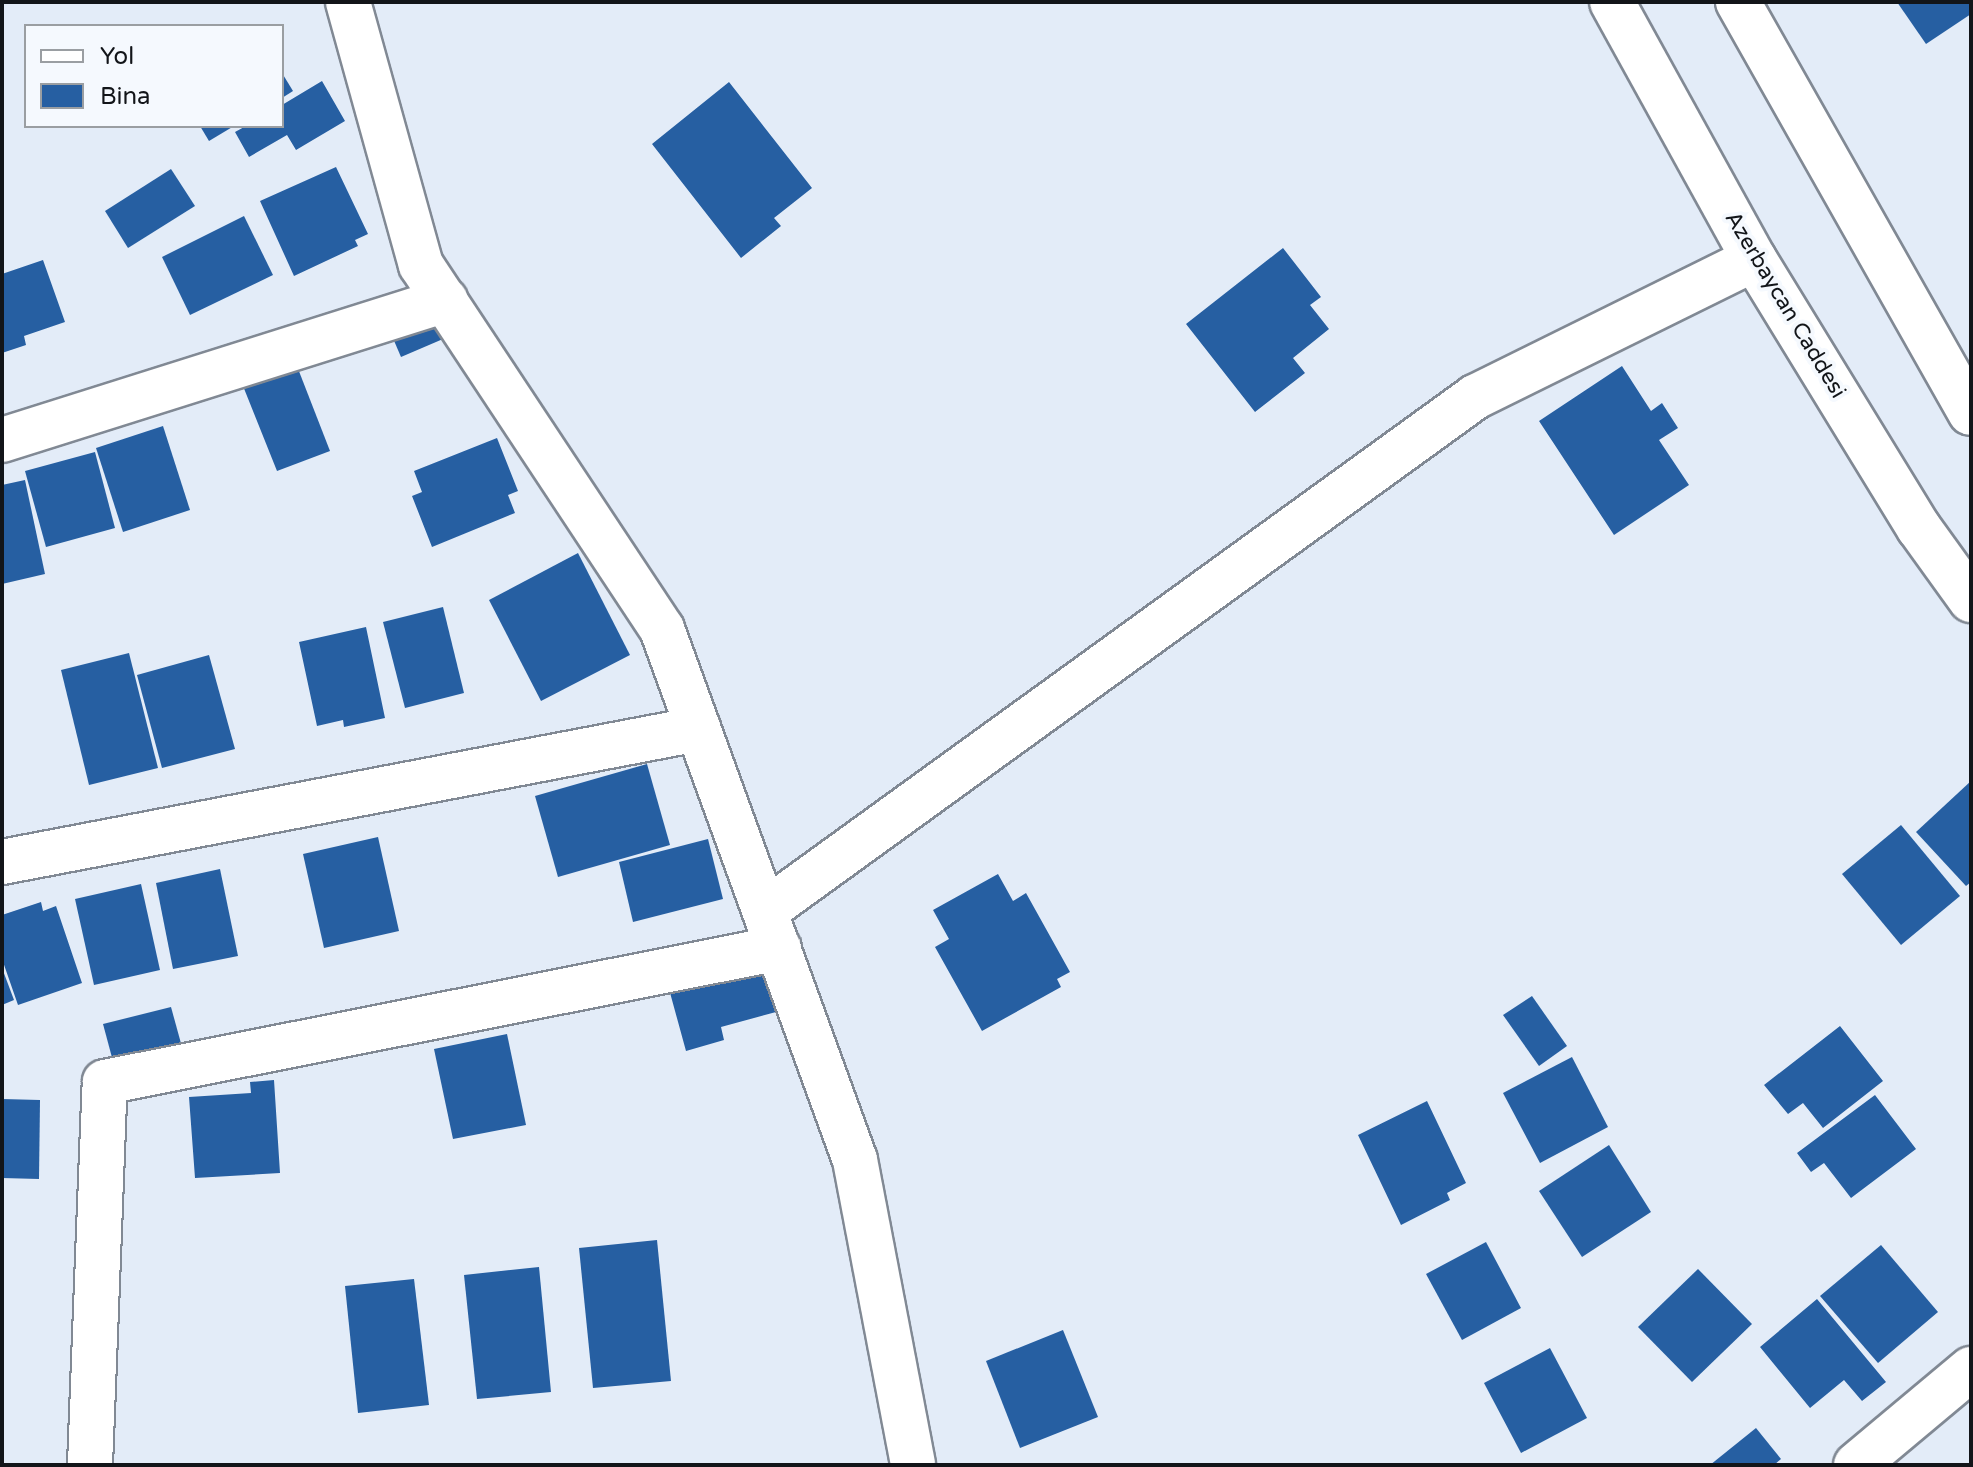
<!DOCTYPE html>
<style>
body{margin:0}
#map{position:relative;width:1973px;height:1467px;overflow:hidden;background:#e3ecf8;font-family:"Varela Round",sans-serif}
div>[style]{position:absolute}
.building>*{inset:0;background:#265fa2}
.roads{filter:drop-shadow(2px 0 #818994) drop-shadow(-2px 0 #818994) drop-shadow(0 2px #818994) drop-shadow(0 -2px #818994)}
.minor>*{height:44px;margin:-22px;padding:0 22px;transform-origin:22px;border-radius:22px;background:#fff}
.tertiary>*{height:44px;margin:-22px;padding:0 22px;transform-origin:22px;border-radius:22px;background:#fff}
.secondary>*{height:44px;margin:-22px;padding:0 22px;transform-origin:22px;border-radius:22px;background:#fff}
span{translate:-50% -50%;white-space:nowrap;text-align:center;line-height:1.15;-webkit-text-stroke:8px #f5f9fe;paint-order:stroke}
.street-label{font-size:22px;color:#121519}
.frame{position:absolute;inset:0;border:4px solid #121519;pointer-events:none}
.legend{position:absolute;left:24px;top:24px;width:260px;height:104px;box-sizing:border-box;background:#f5f9fe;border:2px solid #9a9ea2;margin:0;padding:10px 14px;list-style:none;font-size:24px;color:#121519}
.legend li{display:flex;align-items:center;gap:16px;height:40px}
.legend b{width:40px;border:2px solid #9a9ea2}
</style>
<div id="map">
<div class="building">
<div style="clip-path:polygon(1897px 2px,1971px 2px,1971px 14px,1926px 44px)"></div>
<div style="clip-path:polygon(282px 73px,293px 91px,282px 98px)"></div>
<div style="clip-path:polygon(322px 81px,345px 121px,296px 150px,287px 135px,249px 157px,235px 132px,246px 126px,282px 126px,282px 105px)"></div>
<div style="clip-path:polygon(729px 82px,812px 188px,774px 218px,781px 226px,741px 258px,652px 144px)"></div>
<div style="clip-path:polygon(200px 126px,234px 126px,209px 141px)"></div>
<div style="clip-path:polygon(336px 167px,368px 234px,355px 240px,358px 246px,294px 276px,260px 201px)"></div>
<div style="clip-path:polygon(171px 169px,195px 206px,128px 248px,105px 211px)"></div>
<div style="clip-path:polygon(244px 216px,273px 275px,190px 315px,162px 257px)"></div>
<div style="clip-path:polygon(1283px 248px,1321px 297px,1310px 305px,1329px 329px,1293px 358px,1305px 373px,1255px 412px,1186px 324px)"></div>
<div style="clip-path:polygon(43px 260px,65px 322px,24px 336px,26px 345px,2px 353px,2px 274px)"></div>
<div style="clip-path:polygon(437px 308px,450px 336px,401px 357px,389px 329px)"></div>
<div style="clip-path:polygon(295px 361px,330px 451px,277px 471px,241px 381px)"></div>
<div style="clip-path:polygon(1622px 366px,1651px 411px,1662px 403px,1678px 428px,1659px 440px,1689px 485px,1614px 535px,1539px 421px)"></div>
<div style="clip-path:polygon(163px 426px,190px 510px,123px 532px,96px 448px)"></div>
<div style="clip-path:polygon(497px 438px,518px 491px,508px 495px,515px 513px,432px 547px,412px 496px,422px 492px,414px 471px)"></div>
<div style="clip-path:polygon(95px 452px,115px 528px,46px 547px,25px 471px)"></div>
<div style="clip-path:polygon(25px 480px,45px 574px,2px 584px,2px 485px)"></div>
<div style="clip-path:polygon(578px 553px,630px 655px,541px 701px,489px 600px)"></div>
<div style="clip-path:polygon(443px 607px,464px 693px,405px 708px,383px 622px)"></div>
<div style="clip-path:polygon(366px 627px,385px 718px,344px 727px,343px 720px,317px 726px,299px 642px)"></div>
<div style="clip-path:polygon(129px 653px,158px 768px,89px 785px,61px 670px)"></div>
<div style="clip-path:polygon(209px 655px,235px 749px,162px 768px,137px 675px)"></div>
<div style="clip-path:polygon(647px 764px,670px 845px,558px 877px,535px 796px)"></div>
<div style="clip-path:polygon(1971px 781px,1971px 882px,1966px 886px,1916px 832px)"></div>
<div style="clip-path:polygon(1901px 825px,1960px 896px,1901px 945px,1842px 874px)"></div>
<div style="clip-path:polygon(378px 837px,399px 931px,324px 948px,303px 854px)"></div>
<div style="clip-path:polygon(708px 839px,723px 899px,633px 922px,619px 862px)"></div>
<div style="clip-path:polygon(220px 869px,238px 956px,173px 969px,156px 883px)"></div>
<div style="clip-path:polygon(998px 874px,1013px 901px,1026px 893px,1070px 972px,1057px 979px,1061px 987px,982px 1031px,935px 947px,949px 939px,933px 910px)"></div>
<div style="clip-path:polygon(141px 884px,160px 970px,94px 985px,75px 899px)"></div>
<div style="clip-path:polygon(41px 902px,43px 911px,56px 906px,82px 983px,18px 1005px,2px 959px,2px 915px)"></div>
<div style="clip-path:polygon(762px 963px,776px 1012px,721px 1027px,724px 1040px,686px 1051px,669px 989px)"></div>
<div style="clip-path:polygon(2px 968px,14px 1000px,2px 1005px)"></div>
<div style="clip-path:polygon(1532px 996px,1567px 1046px,1539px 1066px,1503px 1015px)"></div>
<div style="clip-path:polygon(171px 1007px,182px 1047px,114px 1065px,103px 1024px)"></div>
<div style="clip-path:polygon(1840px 1026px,1883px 1081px,1823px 1128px,1803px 1103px,1788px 1114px,1764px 1085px)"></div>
<div style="clip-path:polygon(507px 1034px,526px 1125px,453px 1139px,434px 1049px)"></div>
<div style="clip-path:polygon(1572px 1057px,1608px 1127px,1540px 1163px,1503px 1093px)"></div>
<div style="clip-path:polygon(274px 1080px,280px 1173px,195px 1178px,189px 1097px,251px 1093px,250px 1082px)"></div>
<div style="clip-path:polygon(1875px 1095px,1916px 1149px,1851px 1198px,1824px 1163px,1811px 1172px,1797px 1153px)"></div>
<div style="clip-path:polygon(2px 1099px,40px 1100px,39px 1179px,2px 1178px)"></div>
<div style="clip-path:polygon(1427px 1101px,1466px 1183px,1447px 1193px,1450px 1200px,1401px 1225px,1358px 1135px)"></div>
<div style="clip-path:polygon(1609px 1145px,1651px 1212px,1582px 1257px,1539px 1191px)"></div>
<div style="clip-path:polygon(657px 1240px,671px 1381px,593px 1388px,579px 1248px)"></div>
<div style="clip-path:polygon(1486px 1242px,1521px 1308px,1462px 1340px,1426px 1274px)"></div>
<div style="clip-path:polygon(1881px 1245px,1938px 1312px,1878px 1363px,1820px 1296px)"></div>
<div style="clip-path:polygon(539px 1267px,551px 1392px,477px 1399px,464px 1275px)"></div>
<div style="clip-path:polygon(1698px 1269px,1752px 1324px,1692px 1382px,1638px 1327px)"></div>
<div style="clip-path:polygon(414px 1279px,429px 1405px,358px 1413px,345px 1286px)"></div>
<div style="clip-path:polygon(1817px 1299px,1886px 1382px,1862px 1401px,1844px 1380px,1810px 1408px,1760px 1347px)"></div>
<div style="clip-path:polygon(1063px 1330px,1098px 1417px,1020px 1448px,986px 1361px)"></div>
<div style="clip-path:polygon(1550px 1348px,1587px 1418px,1521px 1453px,1484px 1383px)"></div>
<div style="clip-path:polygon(1756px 1428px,1781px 1459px,1774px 1465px,1710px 1465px)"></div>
</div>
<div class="roads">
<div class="minor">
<div style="left:2px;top:440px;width:465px;rotate:-17.5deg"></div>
<div style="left:2px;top:862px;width:709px;rotate:-10.82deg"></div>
<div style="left:765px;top:911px;width:877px;rotate:-35.9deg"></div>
<div style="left:1475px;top:397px;width:311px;rotate:-26.3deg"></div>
<div style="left:90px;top:1465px;width:383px;rotate:-87.8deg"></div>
<div style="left:105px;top:1082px;width:687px;rotate:-11.24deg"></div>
<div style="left:1856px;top:1465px;width:150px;rotate:-39.9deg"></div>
</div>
<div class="tertiary">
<div style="left:348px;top:2px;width:273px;rotate:74.5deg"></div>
<div style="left:421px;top:265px;width:437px;rotate:56.5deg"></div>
<div style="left:662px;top:629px;width:565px;rotate:70.03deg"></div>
<div style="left:855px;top:1160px;width:310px;rotate:79.2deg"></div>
</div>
<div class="secondary">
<div style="left:1612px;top:2px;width:294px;rotate:61.1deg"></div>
<div style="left:1754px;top:259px;width:316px;rotate:58.5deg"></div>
<div style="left:1919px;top:528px;width:89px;rotate:54.2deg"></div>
<div style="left:1738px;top:2px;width:472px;rotate:60.5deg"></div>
</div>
</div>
<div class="street-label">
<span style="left:1785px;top:305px;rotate:59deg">Azerbaycan Caddesi</span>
</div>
<div class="frame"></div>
<ul class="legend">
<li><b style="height:10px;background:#fff"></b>Yol</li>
<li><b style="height:22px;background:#265fa2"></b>Bina</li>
</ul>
</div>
